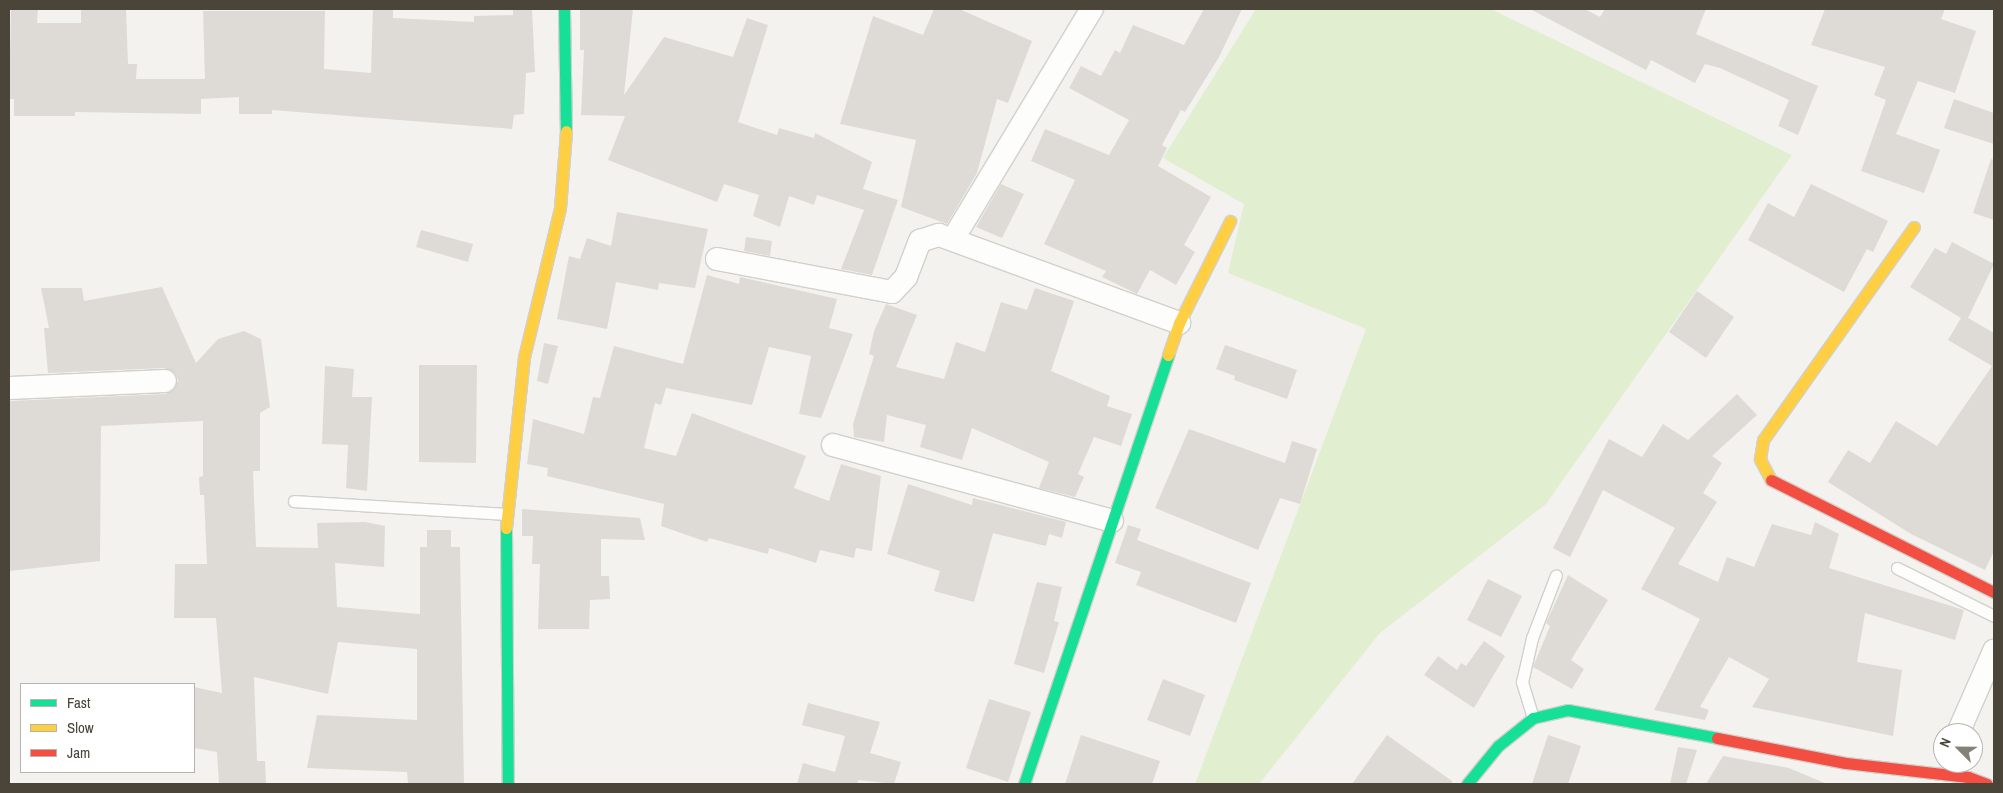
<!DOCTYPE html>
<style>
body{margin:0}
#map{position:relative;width:2003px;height:793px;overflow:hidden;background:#f4f2ee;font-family:"Archivo Narrow",sans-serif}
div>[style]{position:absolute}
.green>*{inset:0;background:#e1eecf}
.building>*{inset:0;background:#dedbd6}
.roads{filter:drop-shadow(1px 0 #d2d0cb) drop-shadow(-1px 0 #d2d0cb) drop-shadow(0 1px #d2d0cb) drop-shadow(0 -1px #d2d0cb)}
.lane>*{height:11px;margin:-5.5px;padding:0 5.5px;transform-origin:5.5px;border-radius:5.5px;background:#fdfdfc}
.street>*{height:22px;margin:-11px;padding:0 11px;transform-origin:11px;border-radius:11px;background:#fdfdfc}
.fast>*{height:11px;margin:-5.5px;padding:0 5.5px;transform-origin:5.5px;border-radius:5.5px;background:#16e098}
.slow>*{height:11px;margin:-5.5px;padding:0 5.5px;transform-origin:5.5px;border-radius:5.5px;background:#ffcf43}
.jam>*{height:11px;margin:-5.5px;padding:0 5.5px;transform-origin:5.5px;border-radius:5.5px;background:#f24e42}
span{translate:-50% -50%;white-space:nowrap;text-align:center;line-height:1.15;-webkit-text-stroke:5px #fff;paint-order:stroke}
.frame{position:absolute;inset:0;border:10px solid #4b4439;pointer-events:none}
.legend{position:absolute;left:20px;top:683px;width:175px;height:90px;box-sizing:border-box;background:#fff;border:1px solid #b7b4b0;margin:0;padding:6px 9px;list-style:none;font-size:15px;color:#4b4439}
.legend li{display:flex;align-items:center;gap:10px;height:25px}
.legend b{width:25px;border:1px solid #b7b4b0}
.north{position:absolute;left:1933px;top:723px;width:50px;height:50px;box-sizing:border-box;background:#fff;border:1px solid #b7b4b0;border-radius:50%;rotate:293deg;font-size:14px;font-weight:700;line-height:20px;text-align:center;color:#4b4439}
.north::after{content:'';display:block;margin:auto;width:18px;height:22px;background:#868178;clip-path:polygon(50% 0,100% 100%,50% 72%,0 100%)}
</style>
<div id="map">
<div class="green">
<div style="clip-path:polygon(1256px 9px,1491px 9px,1792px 155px,1546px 504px,1380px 633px,1259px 784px,1195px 784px,1366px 329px,1228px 273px,1244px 204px,1163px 158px)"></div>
</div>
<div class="building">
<div style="clip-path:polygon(11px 9px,38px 9px,37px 23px,81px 23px,81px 9px,126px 9px,128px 64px,137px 64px,136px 79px,205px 79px,203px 11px,325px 11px,324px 69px,371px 73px,373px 9px,393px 9px,393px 18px,474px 22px,474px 16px,513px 15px,513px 9px,532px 9px,535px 72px,526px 73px,524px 114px,514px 115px,512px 129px,272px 110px,272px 114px,239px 114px,239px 97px,201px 99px,201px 114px,75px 112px,75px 116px,14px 116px,14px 99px,9px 99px)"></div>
<div style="clip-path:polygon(633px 9px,624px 95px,664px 37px,733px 57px,747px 18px,768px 25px,738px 122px,777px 135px,779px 128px,814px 138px,815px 133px,872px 162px,863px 189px,898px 200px,872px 275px,841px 269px,864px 210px,817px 195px,814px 205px,789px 196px,780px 227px,753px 216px,759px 195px,724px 184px,717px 202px,608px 160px,625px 116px,581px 115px,584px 50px,580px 50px,580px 10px)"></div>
<div style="clip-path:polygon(934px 9px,959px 9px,1032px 41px,1008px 103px,997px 99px,977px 173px,947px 224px,901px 207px,916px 140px,840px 124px,873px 16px,923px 35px)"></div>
<div style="clip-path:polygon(1204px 9px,1242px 9px,1219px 57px,1185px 112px,1181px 110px,1162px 145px,1167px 148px,1158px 166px,1211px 197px,1184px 245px,1195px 252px,1176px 285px,1150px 270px,1137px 294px,1102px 277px,1106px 271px,1044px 244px,1075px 180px,1031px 161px,1045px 129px,1109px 155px,1129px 120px,1069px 88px,1081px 66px,1101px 76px,1115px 50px,1120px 53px,1133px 25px,1184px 45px)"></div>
<div style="clip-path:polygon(1530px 9px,1585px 9px,1600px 17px,1605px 9px,1706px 9px,1696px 34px,1818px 86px,1798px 135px,1778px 126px,1789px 100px,1720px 68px,1705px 64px,1695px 83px,1651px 60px,1646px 70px)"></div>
<div style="clip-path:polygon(1825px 9px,1945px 9px,1941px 19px,1976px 31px,1955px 93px,1918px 81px,1896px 134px,1940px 150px,1924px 193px,1861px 171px,1886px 100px,1874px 95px,1885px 67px,1811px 45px)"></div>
<div style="clip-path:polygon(1954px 99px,1994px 113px,1994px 144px,1944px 128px)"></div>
<div style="clip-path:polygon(1991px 159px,1994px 160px,1994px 220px,1973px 213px)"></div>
<div style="clip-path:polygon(1001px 184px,1024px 194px,1002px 238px,976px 227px)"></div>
<div style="clip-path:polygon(1811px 184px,1888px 221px,1873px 252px,1867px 249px,1844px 292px,1748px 240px,1768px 203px,1794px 217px)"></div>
<div style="clip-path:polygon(617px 212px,708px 229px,695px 288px,659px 283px,658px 290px,616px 282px,607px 329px,557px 319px,569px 256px,580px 259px,587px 238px,611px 246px)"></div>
<div style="clip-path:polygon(421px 230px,473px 244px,468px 262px,416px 247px)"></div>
<div style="clip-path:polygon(746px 237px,772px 241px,770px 256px,744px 251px)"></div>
<div style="clip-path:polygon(1952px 242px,1994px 264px,1968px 318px,1994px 333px,1994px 551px,1985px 570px,1911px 534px,1828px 482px,1848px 450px,1870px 463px,1896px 421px,1937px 446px,1992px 366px,1948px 340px,1961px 318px,1910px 287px,1935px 248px,1946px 254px)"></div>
<div style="clip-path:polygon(707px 275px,739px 284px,740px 277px,837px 299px,829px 328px,853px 334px,821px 418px,799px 414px,811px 356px,769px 347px,752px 405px,666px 388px,661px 405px,655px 403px,644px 448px,676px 456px,692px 413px,806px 456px,794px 488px,829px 501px,841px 464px,881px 476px,872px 551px,856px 548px,854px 558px,820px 550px,816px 563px,769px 548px,768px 554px,709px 538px,707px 542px,661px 526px,664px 504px,547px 476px,548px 468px,527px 464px,533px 419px,584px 434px,593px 397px,600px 398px,614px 346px,683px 364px)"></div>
<div style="clip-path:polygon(162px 287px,196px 363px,218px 339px,244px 331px,261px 339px,270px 407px,260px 413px,260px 471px,253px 471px,256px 547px,318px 548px,317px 523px,365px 522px,385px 526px,384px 567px,335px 563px,337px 607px,420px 614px,420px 547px,427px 547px,427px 530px,451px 530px,451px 547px,460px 547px,464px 784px,408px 784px,407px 772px,307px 768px,317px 715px,417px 720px,417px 649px,338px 642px,328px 694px,254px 677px,257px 761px,265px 761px,266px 784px,219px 784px,217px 752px,194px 748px,194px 687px,222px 693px,216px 618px,174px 618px,175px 564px,207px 564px,204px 495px,200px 495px,199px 477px,203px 476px,203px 421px,101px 426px,100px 561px,9px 571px,9px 401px,166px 394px,178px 381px,176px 374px,164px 368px,48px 373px,44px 328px,49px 328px,41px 288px,82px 288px,84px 301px)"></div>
<div style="clip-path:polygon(1035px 288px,1074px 301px,1051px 371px,1110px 396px,1107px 406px,1132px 414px,1121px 446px,1094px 437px,1078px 474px,1084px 477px,1075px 497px,1039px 488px,1049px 462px,972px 428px,962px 460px,920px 447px,926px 425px,887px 415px,884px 442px,854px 437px,853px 424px,874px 356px,869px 354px,874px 331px,886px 304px,917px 315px,896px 367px,944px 379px,956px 342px,985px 352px,1001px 302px,1027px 310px)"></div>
<div style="clip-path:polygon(1697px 291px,1734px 317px,1706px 358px,1669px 332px)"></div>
<div style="clip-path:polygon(544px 343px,558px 346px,548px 384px,537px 381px)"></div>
<div style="clip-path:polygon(1225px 345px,1297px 370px,1287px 399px,1234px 380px,1235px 376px,1216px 369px)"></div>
<div style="clip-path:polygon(419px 365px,477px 365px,476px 463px,419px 462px)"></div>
<div style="clip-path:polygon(325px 366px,354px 369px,352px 397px,372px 397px,367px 491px,346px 488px,348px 445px,322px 444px)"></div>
<div style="clip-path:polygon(1737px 394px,1757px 415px,1712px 456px,1722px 463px,1703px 493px,1717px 502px,1678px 564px,1718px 582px,1727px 557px,1754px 567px,1772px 524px,1811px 535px,1815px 522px,1839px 534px,1829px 568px,1964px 610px,1955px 640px,1865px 613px,1857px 662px,1902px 670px,1893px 736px,1752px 707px,1769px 679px,1729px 657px,1700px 707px,1709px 710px,1705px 720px,1654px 710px,1700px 619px,1641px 589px,1675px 528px,1603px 490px,1570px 557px,1553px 548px,1609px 439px,1642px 457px,1663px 424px,1688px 440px)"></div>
<div style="clip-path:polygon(1189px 429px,1285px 463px,1292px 441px,1317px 449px,1300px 504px,1280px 498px,1258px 550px,1155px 508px)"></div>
<div style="clip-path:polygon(908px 484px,972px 505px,973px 498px,1066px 522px,1062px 538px,1049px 534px,1046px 546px,993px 533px,974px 602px,934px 591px,940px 571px,887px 554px)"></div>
<div style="clip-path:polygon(522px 509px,640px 518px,645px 540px,601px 539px,601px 576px,609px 576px,610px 599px,590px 600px,589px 629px,538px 629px,540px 564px,532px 564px,533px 536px,522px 536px)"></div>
<div style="clip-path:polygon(1128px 525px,1141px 529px,1137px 540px,1251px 583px,1236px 623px,1136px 585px,1141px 572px,1115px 563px)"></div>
<div style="clip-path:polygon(1568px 575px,1608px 600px,1571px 660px,1584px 669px,1572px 689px,1533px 667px,1550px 626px,1546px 623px)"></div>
<div style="clip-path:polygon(1488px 579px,1522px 596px,1501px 637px,1467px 620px)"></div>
<div style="clip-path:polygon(1037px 582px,1062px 587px,1054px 621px,1059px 622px,1044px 673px,1014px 664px)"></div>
<div style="clip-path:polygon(1484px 641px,1505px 656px,1474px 708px,1424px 675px,1438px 656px,1457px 670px,1461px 663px,1466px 666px)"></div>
<div style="clip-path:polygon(1163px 679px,1205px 695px,1190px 736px,1147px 720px)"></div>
<div style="clip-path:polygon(989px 699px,1031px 712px,1008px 782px,966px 768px)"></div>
<div style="clip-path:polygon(808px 703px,880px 722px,870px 753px,901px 762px,894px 784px,858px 780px,858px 784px,797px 784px,803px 763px,835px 772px,845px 736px,802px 725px)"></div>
<div style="clip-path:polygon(1081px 735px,1160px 761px,1152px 784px,1065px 784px)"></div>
<div style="clip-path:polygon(1387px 735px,1452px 781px,1452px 784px,1352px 784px)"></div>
<div style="clip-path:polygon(1548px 735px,1581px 746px,1568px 784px,1532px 784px)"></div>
<div style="clip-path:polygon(1678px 747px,1697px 750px,1686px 784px,1670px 784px)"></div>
<div style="clip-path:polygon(1723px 756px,1789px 768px,1827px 784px,1706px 784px)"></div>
</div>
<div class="roads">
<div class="lane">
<div style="left:294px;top:501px;width:212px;rotate:3.5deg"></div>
<div style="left:1897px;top:568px;width:108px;rotate:26.3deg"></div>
<div style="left:1533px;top:718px;width:38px;rotate:-107deg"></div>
<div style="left:1522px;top:682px;width:45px;rotate:-77.2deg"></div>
<div style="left:1532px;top:638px;width:67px;rotate:-69.1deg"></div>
</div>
<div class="street">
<div style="left:953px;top:239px;width:269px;rotate:-58.9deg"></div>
<div style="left:717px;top:259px;width:178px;rotate:10.7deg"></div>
<div style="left:892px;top:292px;width:21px;rotate:-47deg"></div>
<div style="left:906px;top:277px;width:39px;rotate:-69deg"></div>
<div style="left:920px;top:241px;width:20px;rotate:-18deg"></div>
<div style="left:939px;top:235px;width:256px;rotate:20.1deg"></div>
<div style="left:9px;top:388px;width:156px;rotate:-2.6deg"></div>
<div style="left:833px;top:445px;width:289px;rotate:15.2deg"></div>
<div style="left:1958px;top:733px;width:90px;rotate:-66.3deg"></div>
</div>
<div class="fast">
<div style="left:564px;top:9px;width:122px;rotate:89.1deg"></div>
<div style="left:506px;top:528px;width:256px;rotate:89.6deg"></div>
<div style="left:1024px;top:784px;width:453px;rotate:-71.4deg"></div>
<div style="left:1467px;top:784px;width:49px;rotate:-50.8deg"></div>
<div style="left:1498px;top:746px;width:45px;rotate:-38.7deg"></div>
<div style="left:1533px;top:718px;width:36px;rotate:-13deg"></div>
<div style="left:1568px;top:710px;width:152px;rotate:10.6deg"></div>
</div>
<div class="slow">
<div style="left:1168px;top:355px;width:34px;rotate:-71deg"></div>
<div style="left:1179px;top:323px;width:114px;rotate:-63.4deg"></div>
<div style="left:1771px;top:480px;width:24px;rotate:-118deg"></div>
<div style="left:1760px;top:459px;width:19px;rotate:-81deg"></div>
<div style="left:1763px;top:440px;width:261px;rotate:-54.7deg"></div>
<div style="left:506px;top:528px;width:172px;rotate:-84deg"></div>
<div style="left:524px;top:357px;width:153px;rotate:-76.4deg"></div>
<div style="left:560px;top:208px;width:77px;rotate:-85.5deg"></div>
</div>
<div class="jam">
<div style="left:1771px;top:480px;width:250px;rotate:26.7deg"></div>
<div style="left:1717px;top:738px;width:131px;rotate:11deg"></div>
<div style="left:1846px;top:763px;width:123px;rotate:6.5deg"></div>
<div style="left:1968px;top:777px;width:20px;rotate:20deg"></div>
</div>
</div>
<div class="frame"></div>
<ul class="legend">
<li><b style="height:6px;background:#16e098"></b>Fast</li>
<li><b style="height:6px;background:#ffcf43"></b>Slow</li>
<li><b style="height:6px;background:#f24e42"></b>Jam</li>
</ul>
<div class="north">N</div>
</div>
